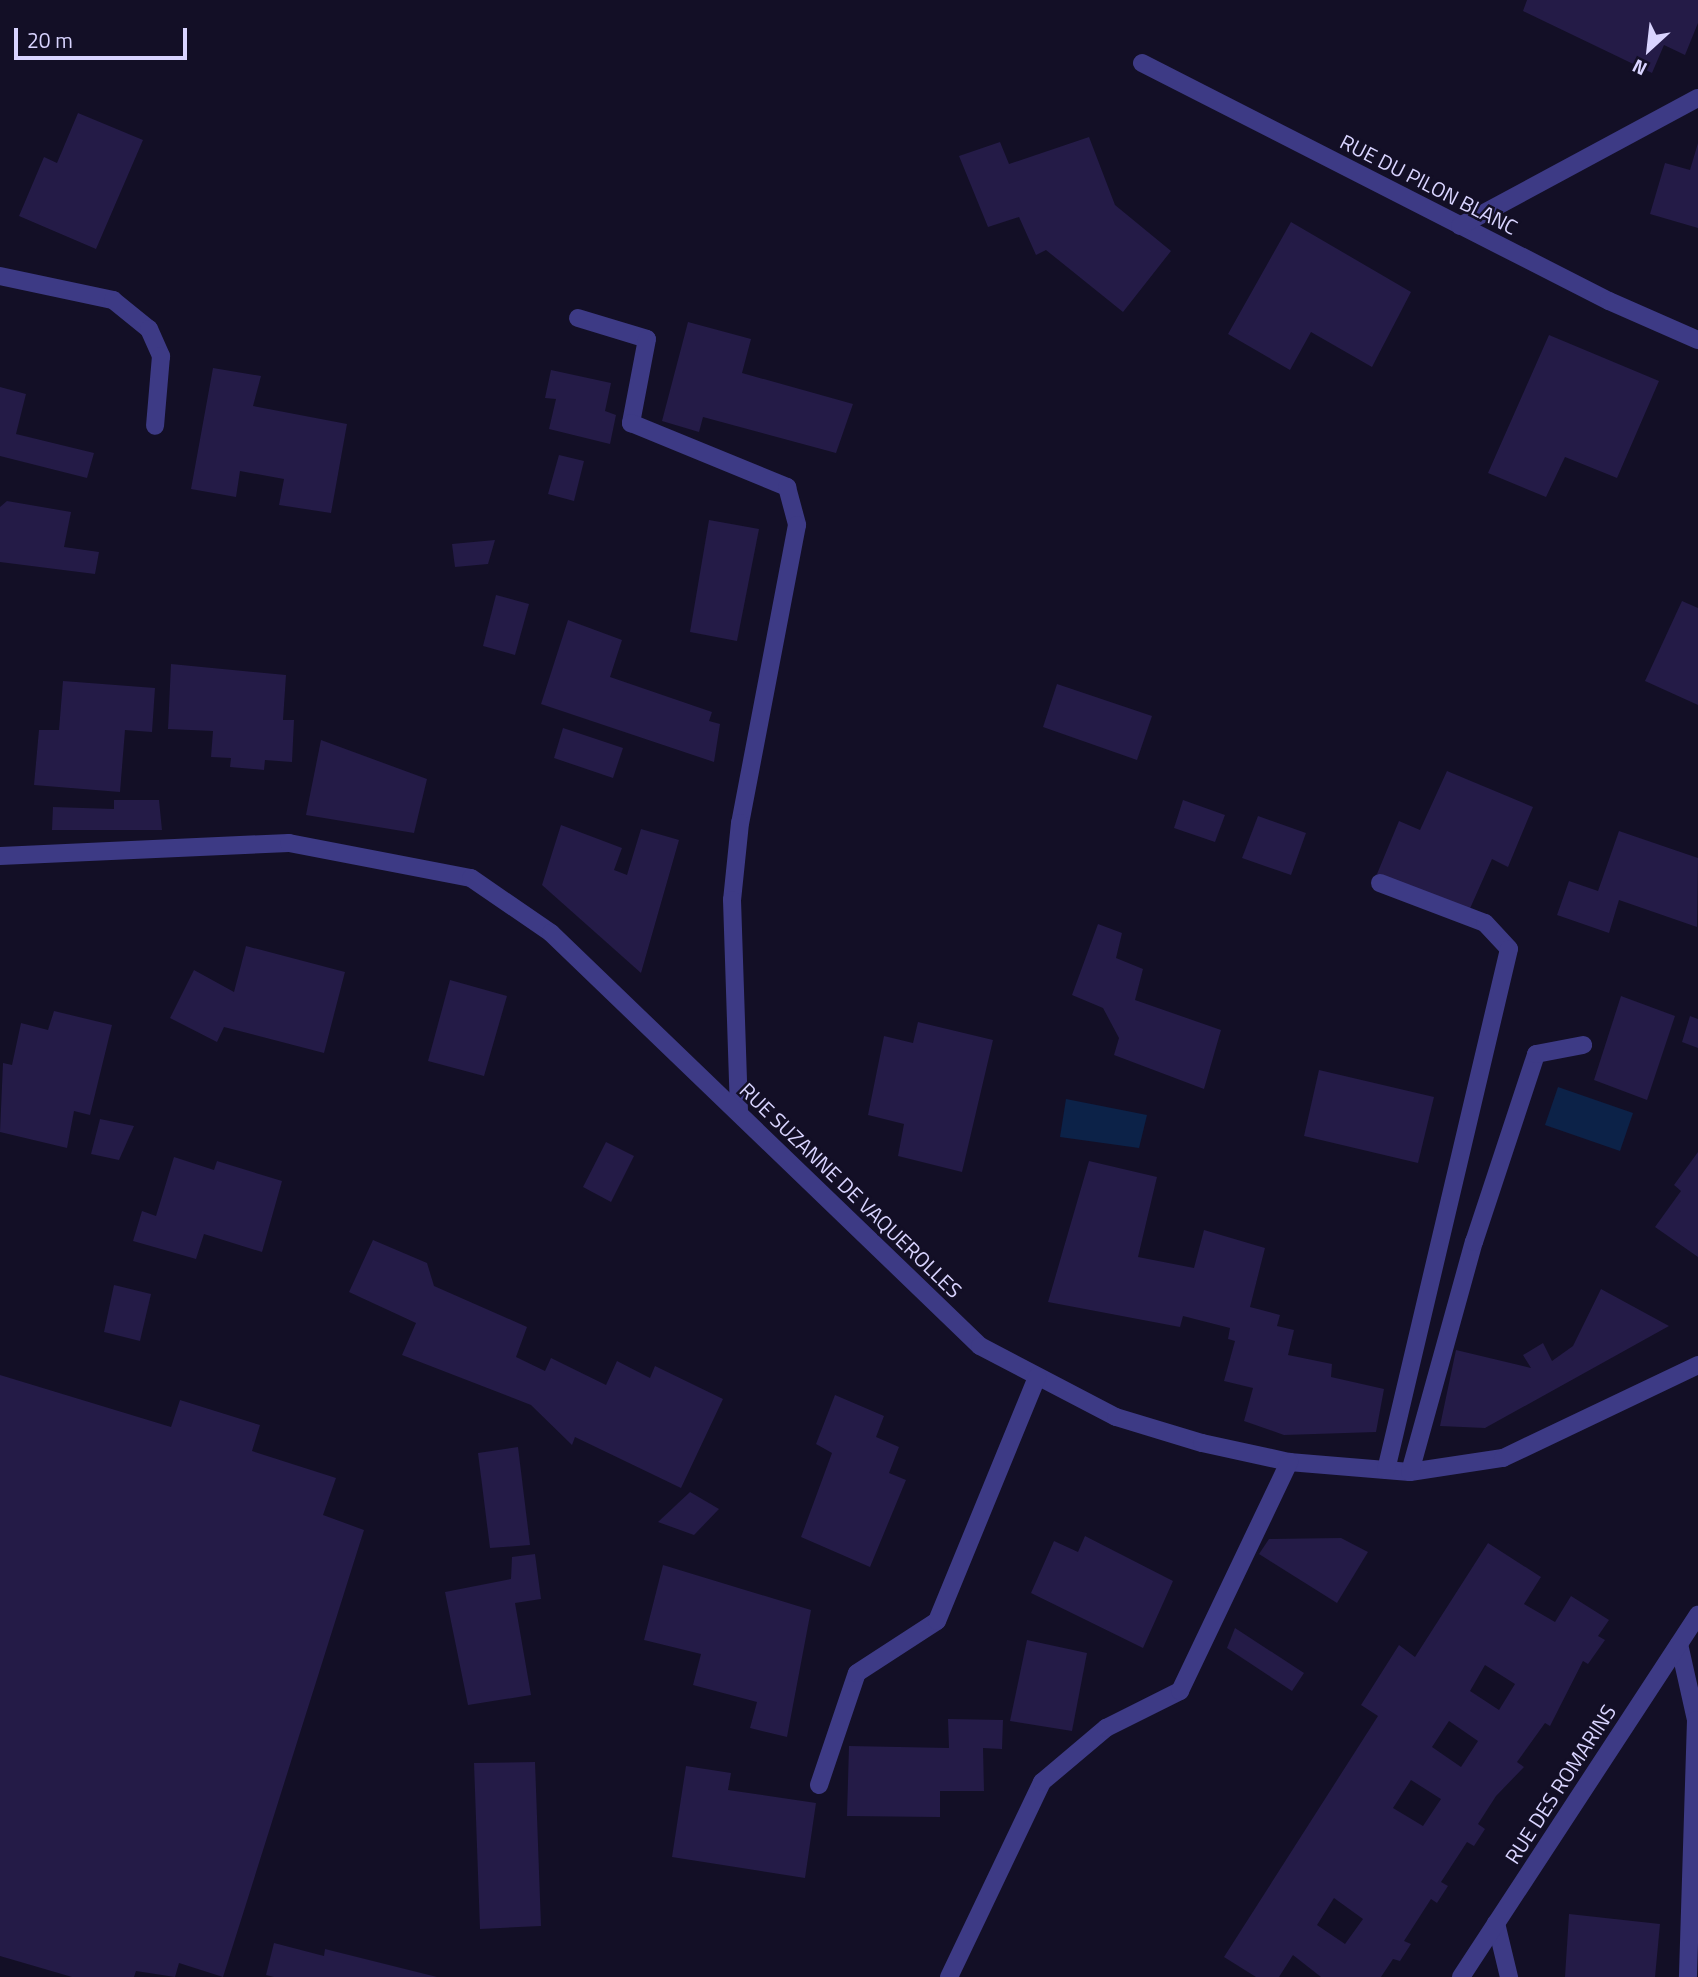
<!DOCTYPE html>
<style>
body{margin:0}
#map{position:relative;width:1698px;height:1977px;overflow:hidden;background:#130f26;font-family:"Titillium Web",sans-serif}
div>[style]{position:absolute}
.water>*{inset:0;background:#0c2248}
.building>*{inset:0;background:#241b47}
.minor>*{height:18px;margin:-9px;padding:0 9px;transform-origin:9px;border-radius:9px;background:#3d3a85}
span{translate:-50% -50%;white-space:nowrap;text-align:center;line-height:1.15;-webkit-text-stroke:5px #130f26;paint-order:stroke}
.street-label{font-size:21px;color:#d9d4ff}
.north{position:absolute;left:1614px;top:14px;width:70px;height:70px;-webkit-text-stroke:5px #130f26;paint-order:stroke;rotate:207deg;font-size:19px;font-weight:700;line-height:28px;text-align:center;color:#d9d4ff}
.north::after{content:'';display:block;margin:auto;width:24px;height:32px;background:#d9d4ff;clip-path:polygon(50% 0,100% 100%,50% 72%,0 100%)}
.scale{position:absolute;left:14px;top:28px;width:173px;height:32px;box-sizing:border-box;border:4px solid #d9d4ff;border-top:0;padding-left:9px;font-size:21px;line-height:24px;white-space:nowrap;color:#d9d4ff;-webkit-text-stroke:5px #130f26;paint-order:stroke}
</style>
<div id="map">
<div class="water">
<div style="clip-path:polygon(1558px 1087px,1633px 1113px,1620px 1151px,1545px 1125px)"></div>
<div style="clip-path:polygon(1066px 1099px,1147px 1115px,1139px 1148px,1060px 1137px)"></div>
</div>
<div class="building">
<div style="clip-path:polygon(1527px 0,1698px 0,1698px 23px,1685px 55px,1664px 45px,1652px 73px,1523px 11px)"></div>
<div style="clip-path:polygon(78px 113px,143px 140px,96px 249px,19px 216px,44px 157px,57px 163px)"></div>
<div style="clip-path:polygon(1089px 137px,1115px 205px,1171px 251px,1123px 312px,1046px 250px,1036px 255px,1019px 217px,988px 227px,959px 156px,1000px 142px,1009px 164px)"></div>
<div style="clip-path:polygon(1698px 143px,1698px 228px,1650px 214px,1665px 163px,1690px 170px)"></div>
<div style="clip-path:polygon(1291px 222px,1411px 292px,1372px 367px,1311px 332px,1290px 370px,1228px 334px)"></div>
<div style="clip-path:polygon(688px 322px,751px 339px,742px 373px,853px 404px,836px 453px,703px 417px,699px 432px,662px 421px)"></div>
<div style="clip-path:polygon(1549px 335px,1659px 381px,1617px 478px,1565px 457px,1546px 497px,1488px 473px)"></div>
<div style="clip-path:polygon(213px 368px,261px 376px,253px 406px,347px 424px,331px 513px,279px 505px,284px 479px,240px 471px,236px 497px,191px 489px)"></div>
<div style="clip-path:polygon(551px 370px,611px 383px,605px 411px,616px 415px,610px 444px,549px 429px,556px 399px,545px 398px)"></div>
<div style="clip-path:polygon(0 387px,26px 394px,16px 434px,94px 453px,87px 478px,0 456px)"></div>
<div style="clip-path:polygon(559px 455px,584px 461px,574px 501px,548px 494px)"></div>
<div style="clip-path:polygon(7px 501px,71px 512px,64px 547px,99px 552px,95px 574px,0 562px,0 507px)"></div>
<div style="clip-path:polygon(709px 520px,759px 529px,737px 641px,690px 632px)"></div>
<div style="clip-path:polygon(495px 540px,488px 564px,455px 567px,452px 544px)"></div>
<div style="clip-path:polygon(496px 595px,529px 604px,515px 655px,483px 646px)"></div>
<div style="clip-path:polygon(1682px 601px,1698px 608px,1698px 705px,1645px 681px)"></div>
<div style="clip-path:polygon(568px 620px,622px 640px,610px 677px,712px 712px,709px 721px,720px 724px,714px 762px,541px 704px)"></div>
<div style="clip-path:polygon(171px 664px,286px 675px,283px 720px,294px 720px,292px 762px,265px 760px,264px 770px,230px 767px,231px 758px,211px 757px,213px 731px,168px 729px)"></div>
<div style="clip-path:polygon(63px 681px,155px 688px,152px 732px,125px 730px,120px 792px,34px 785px,39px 730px,59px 730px)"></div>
<div style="clip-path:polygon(1057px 684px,1152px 716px,1137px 760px,1043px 727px)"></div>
<div style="clip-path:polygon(563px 728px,623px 748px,613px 778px,554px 758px)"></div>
<div style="clip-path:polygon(321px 740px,427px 779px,414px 833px,306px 815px)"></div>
<div style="clip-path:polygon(1447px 771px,1533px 807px,1508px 867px,1492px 859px,1468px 913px,1377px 874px,1399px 821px,1420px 830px)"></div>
<div style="clip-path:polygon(114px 800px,159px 800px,162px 830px,52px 830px,53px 807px,114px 809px)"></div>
<div style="clip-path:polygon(1183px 800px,1225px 815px,1215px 842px,1174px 828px)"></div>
<div style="clip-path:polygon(1258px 816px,1306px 833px,1291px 875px,1242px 858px)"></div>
<div style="clip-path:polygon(561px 825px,622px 848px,614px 870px,627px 875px,641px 829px,679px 840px,641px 973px,542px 885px)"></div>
<div style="clip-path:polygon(1619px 831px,1698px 858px,1697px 927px,1619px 900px,1609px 933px,1557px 915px,1569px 881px,1598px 891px)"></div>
<div style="clip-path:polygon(1098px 924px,1122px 933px,1116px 958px,1143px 969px,1135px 1000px,1221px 1030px,1204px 1089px,1114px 1055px,1119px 1038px,1103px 1008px,1072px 995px)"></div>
<div style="clip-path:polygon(246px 946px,345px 972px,324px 1053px,224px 1027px,217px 1042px,170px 1018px,194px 970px,234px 992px)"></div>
<div style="clip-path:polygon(450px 980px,507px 996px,484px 1076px,428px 1061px)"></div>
<div style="clip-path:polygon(1621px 996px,1675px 1016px,1647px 1100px,1594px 1080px)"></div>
<div style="clip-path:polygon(54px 1011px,112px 1025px,90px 1115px,74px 1111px,67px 1148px,0 1132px,3px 1063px,12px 1065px,21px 1023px,48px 1030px)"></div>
<div style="clip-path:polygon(1690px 1016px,1698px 1019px,1698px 1048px,1682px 1042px)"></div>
<div style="clip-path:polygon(918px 1022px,993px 1040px,962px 1172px,898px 1156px,904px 1124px,868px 1115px,884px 1036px,913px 1043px)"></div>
<div style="clip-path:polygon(1319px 1070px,1434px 1097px,1418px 1163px,1304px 1136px)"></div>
<div style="clip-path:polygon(100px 1119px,134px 1126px,119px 1160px,91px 1154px)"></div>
<div style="clip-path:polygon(606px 1142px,634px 1156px,611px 1202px,583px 1187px)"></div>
<div style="clip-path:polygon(1698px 1152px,1698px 1257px,1655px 1227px,1681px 1191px,1674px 1185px)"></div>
<div style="clip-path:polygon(174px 1157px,214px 1170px,217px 1161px,282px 1181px,262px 1252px,204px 1234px,196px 1259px,133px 1241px,142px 1211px,156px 1216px)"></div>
<div style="clip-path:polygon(1089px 1161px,1157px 1177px,1138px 1257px,1194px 1268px,1204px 1230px,1265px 1248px,1250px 1307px,1280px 1315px,1277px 1326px,1294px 1330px,1288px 1355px,1332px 1364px,1331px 1377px,1384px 1389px,1376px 1432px,1284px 1435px,1244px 1421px,1253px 1388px,1224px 1381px,1235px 1341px,1228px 1339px,1230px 1328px,1183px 1316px,1180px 1327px,1048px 1302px)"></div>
<div style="clip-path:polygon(373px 1240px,427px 1263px,434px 1286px,527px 1327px,516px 1357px,545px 1371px,551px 1358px,606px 1385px,617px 1361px,650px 1378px,655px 1366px,723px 1399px,681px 1488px,575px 1437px,572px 1445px,531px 1405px,402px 1355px,416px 1323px,349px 1292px)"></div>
<div style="clip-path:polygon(114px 1285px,151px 1294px,140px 1341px,104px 1332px)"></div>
<div style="clip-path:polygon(1601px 1289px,1669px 1326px,1485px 1428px,1440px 1426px,1456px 1350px,1531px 1368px,1523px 1355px,1543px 1343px,1552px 1361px,1573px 1346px)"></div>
<div style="clip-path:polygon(0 1375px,171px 1427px,180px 1400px,260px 1425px,252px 1451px,336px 1478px,323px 1515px,364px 1530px,223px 1977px,179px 1963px,175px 1977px,136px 1971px,134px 1977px,72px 1977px,0 1956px)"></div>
<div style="clip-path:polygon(835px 1395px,884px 1416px,876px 1437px,899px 1447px,889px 1473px,906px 1480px,870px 1567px,801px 1537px,832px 1453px,816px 1444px)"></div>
<div style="clip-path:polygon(518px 1447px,530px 1545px,490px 1548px,478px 1453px)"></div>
<div style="clip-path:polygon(690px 1492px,719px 1509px,694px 1535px,658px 1522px)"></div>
<div style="clip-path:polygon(1085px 1536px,1173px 1581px,1143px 1648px,1031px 1593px,1054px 1541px,1078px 1552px)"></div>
<div style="clip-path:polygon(1341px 1538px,1368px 1552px,1337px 1603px,1259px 1554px,1269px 1539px)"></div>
<div style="clip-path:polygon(evenodd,1488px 1543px,1541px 1577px,1524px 1604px,1555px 1622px,1571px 1596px,1609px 1620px,1598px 1636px,1605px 1640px,1588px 1664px,1583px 1661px,1550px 1726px,1545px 1723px,1517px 1762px,1524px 1767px,1496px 1796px,1478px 1824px,1485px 1829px,1474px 1846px,1467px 1842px,1441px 1882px,1448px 1886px,1437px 1903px,1431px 1899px,1404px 1941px,1411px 1944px,1400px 1961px,1393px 1959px,1381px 1977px,1321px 1977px,1293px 1955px,1279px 1977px,1256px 1977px,1224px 1957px,1378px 1716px,1361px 1705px,1399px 1645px,1415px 1657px,1488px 1543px,1485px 1665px,1515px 1684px,1499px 1710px,1470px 1691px,1485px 1665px,1488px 1543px,1449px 1721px,1478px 1741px,1461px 1767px,1432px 1747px,1449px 1721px,1488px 1543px,1411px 1780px,1441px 1799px,1423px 1826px,1393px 1808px,1411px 1780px,1488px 1543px,1334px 1898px,1363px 1919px,1345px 1944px,1317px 1925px,1334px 1898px)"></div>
<div style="clip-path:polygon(535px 1554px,541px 1599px,515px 1603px,531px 1695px,468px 1705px,445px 1592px,511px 1579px,512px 1557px)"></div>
<div style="clip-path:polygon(663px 1565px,811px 1610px,787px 1737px,750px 1728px,757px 1702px,693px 1685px,701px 1654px,644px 1640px)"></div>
<div style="clip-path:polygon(1235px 1628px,1304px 1673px,1292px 1691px,1227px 1648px)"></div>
<div style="clip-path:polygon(1027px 1640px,1087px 1653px,1072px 1731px,1010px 1721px)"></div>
<div style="clip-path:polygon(948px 1719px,1003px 1720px,1002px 1749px,983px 1748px,984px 1791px,940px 1791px,940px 1817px,847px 1816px,849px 1746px,949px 1748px)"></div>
<div style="clip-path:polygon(535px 1762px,541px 1926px,480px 1929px,474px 1763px)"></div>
<div style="clip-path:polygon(686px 1766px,731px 1773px,728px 1790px,816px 1803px,805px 1878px,672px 1857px)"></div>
<div style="clip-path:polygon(1569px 1914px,1660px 1924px,1655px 1977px,1565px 1977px)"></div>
<div style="clip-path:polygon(274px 1943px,324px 1956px,325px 1949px,437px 1977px,274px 1977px,266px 1975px)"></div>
</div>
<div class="minor">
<div style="left:1142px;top:63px;width:524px;rotate:27.01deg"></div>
<div style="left:1609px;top:301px;width:97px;rotate:23.7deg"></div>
<div style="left:1460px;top:226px;width:270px;rotate:-28.3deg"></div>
<div style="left:0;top:276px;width:116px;rotate:12deg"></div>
<div style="left:113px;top:300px;width:46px;rotate:38.9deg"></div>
<div style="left:149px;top:329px;width:30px;rotate:66deg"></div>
<div style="left:161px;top:356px;width:70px;rotate:94.9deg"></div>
<div style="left:578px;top:318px;width:72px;rotate:16.9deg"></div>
<div style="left:647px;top:339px;width:86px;rotate:100.8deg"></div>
<div style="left:631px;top:423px;width:169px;rotate:22.3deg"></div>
<div style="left:787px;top:487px;width:39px;rotate:75deg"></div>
<div style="left:797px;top:525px;width:303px;rotate:100.8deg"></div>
<div style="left:740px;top:823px;width:77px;rotate:95.9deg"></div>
<div style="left:732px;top:900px;width:213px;rotate:88.1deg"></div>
<div style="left:0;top:856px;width:289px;rotate:-2.6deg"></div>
<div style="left:289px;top:843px;width:185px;rotate:10.9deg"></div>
<div style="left:471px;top:878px;width:97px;rotate:34.5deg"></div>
<div style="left:551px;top:933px;width:595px;rotate:43.91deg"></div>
<div style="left:980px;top:1346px;width:153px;rotate:27.6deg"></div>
<div style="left:1116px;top:1417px;width:90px;rotate:16.8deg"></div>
<div style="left:1202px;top:1443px;width:89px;rotate:12.3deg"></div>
<div style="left:1289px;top:1462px;width:121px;rotate:4.7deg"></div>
<div style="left:1410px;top:1472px;width:94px;rotate:-8.6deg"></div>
<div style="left:1503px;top:1458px;width:216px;rotate:-25.5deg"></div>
<div style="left:1380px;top:883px;width:112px;rotate:20.9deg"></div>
<div style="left:1485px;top:923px;width:35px;rotate:47deg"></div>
<div style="left:1509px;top:949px;width:535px;rotate:103.28deg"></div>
<div style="left:1410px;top:1472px;width:239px;rotate:-74.5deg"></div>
<div style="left:1474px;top:1242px;width:198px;rotate:-71.7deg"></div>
<div style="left:1536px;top:1054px;width:48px;rotate:-10.8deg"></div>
<div style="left:1679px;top:1644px;width:78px;rotate:77.4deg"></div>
<div style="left:1696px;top:1720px;width:257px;rotate:91.8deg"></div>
<div style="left:819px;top:1785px;width:118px;rotate:-71.3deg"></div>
<div style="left:857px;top:1673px;width:95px;rotate:-33deg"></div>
<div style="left:937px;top:1621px;width:264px;rotate:-67.7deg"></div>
<div style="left:1496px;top:1923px;width:56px;rotate:76.5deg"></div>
<div style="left:949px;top:1977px;width:216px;rotate:-64.5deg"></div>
<div style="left:1042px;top:1782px;width:84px;rotate:-40.2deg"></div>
<div style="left:1106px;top:1728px;width:83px;rotate:-26.6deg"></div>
<div style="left:1180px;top:1691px;width:254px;rotate:-64.5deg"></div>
<div style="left:1461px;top:1977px;width:433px;rotate:-56.8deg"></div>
</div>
<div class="street-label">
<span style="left:1429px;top:184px;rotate:27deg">RUE DU PILON BLANC</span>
<span style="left:851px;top:1190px;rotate:44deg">RUE SUZANNE DE VAQUEROLLES</span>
<span style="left:1560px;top:1784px;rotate:-57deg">RUE DES ROMARINS</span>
</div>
<div class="north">N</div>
<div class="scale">20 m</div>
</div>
